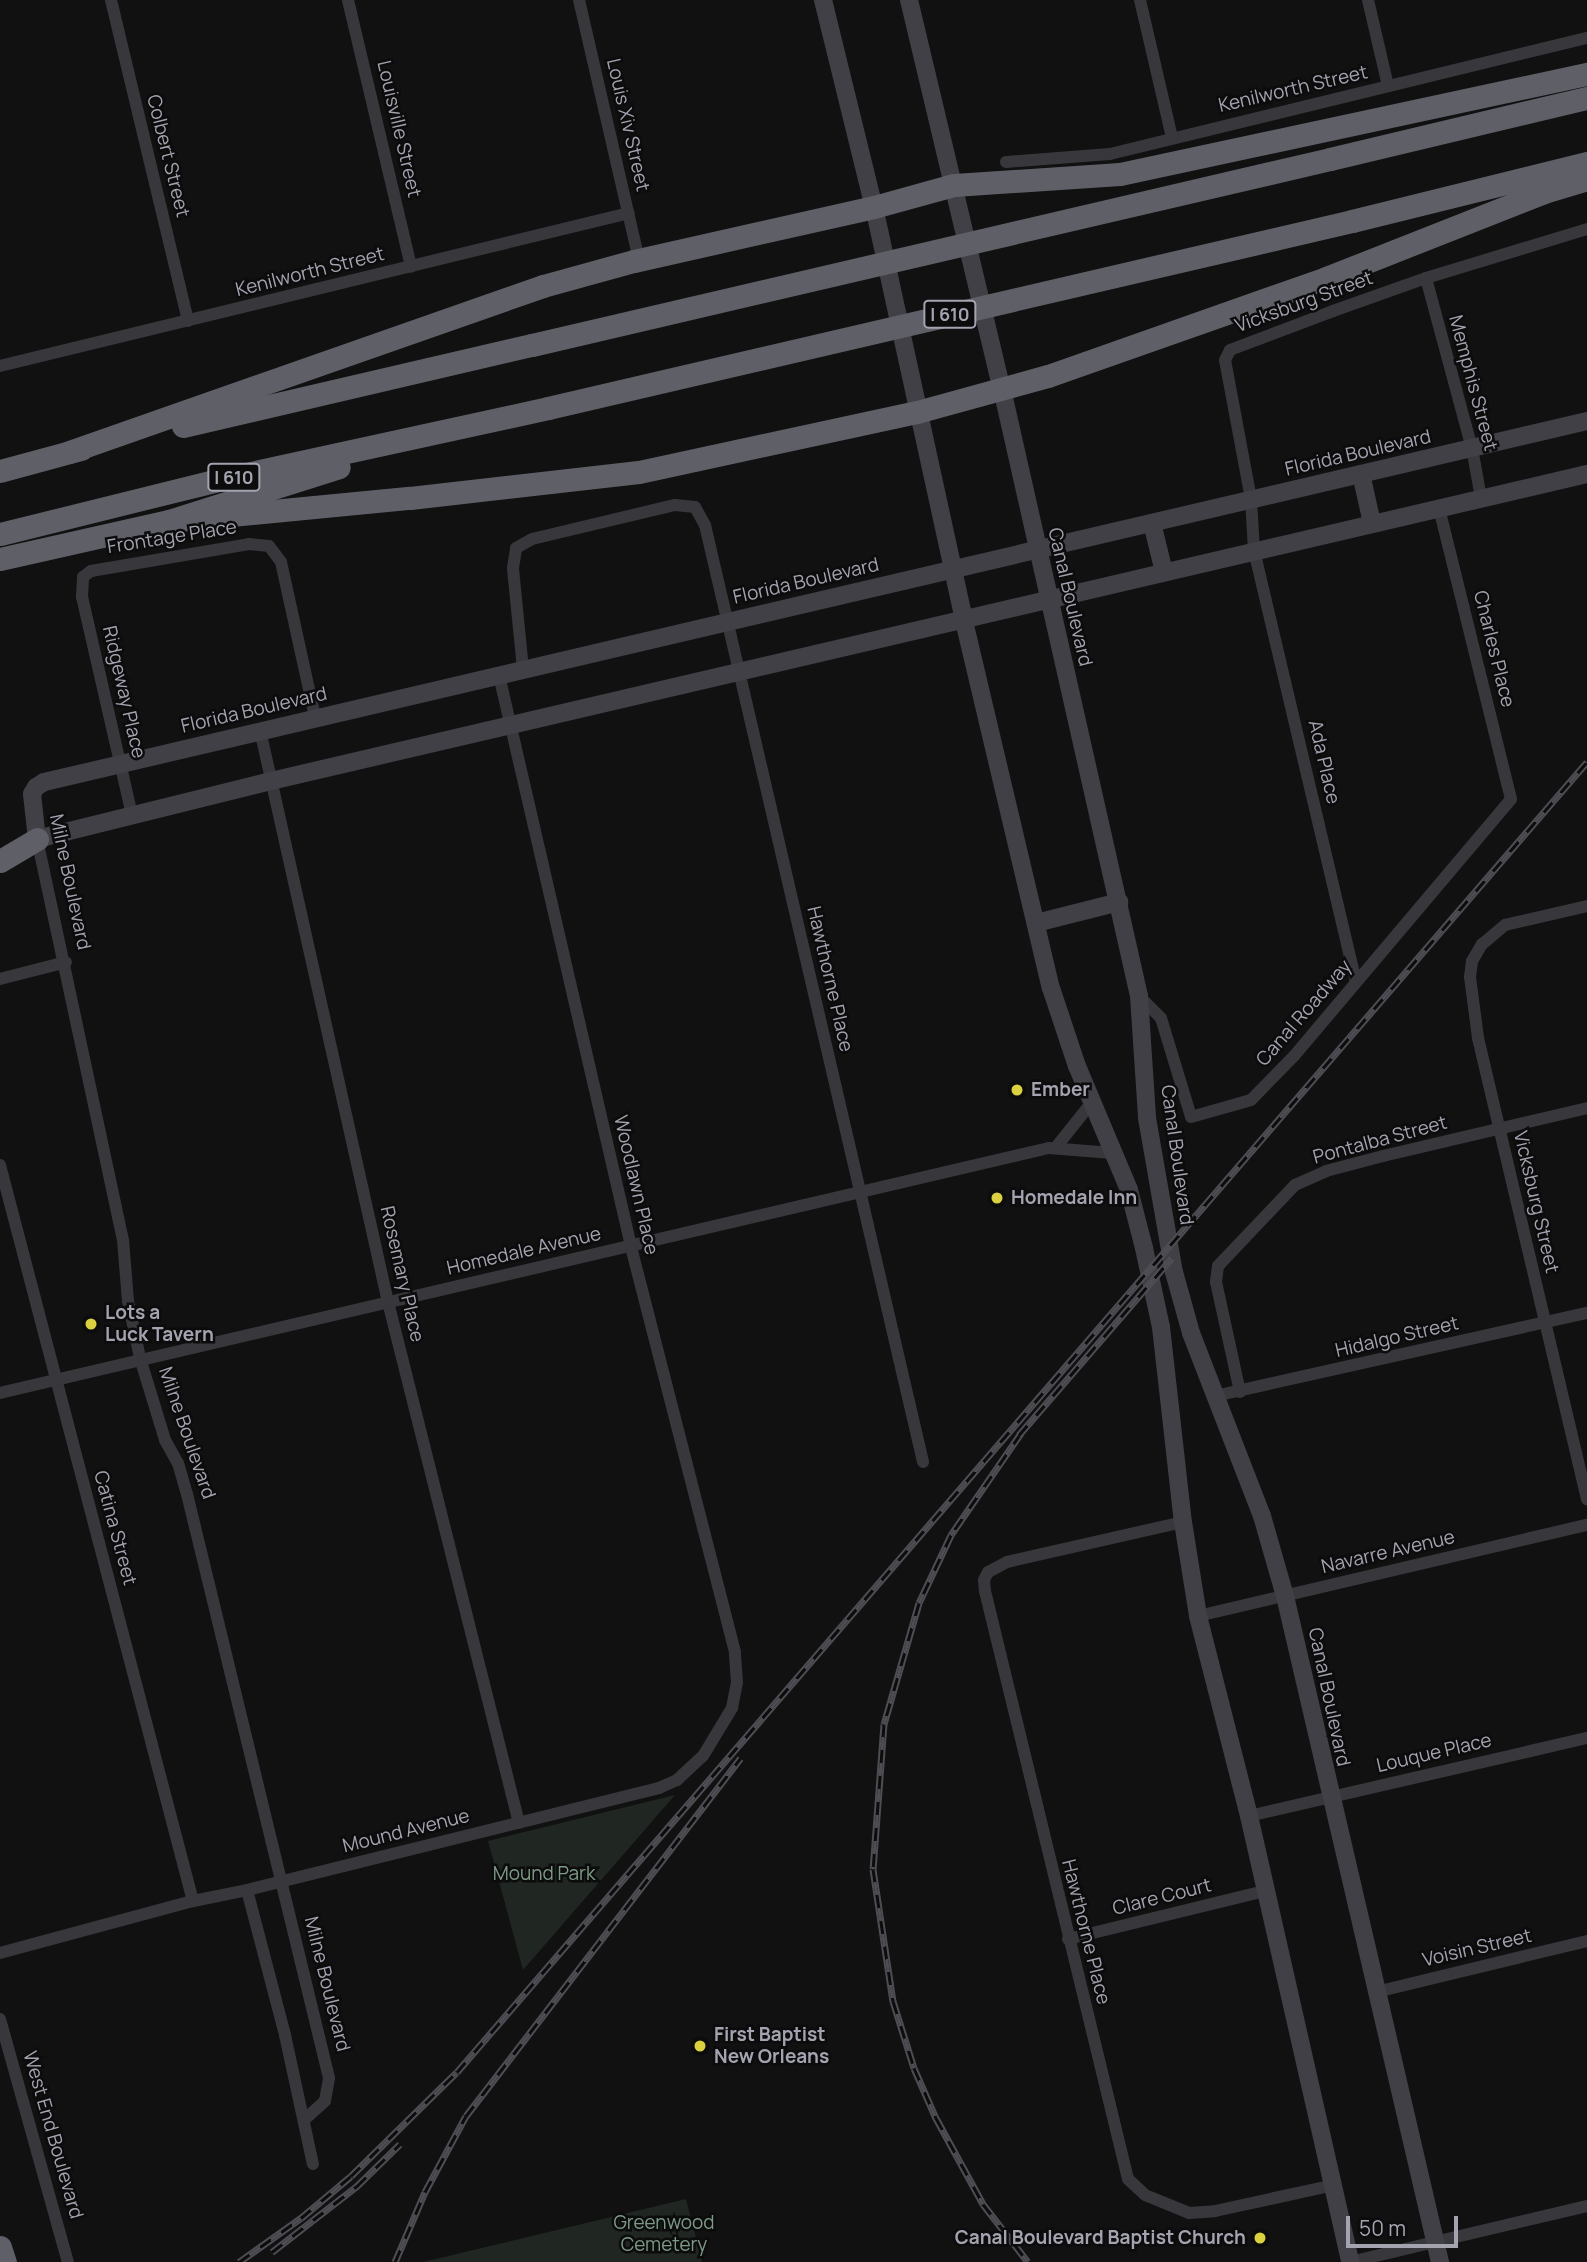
<!DOCTYPE html>
<style>
body{margin:0}
#map{position:relative;width:1587px;height:2262px;overflow:hidden;background:#111112;font-family:Manrope,sans-serif}
div>[style]{position:absolute}
.green>*{inset:0;background:#202622}
.street>*{height:12px;margin:-6px;padding:0 6px;transform-origin:6px;border-radius:6px;background:#38373b}
.secondary>*{height:18px;margin:-9px;padding:0 9px;transform-origin:9px;border-radius:9px;background:#414046}
.highway>*{height:23px;margin:-11.5px;padding:0 11.5px;transform-origin:11.5px;border-radius:11.5px;background:#5f5f67}
.rail>*{height:7px;margin-top:-3.5px;transform-origin:0;background:repeating-linear-gradient(90deg,#0c0c0d 0 13px,#4e4d53 0 26px);box-sizing:border-box;border-block:2px solid #4e4d53}
.highway-bridge>*{height:23px;margin:-11.5px;padding:0 11.5px;transform-origin:11.5px;border-radius:11.5px;background:#5f5f67}
.dots>*{width:19px;height:19px;translate:-50% -50%;box-sizing:border-box;border:4px solid #0c0c0d;border-radius:50%}
span{translate:-50% -50%;white-space:nowrap;text-align:center;line-height:1.15;-webkit-text-stroke:5px #0c0c0d;paint-order:stroke}
.shield-label span{padding:2px 5px;background:#0c0c0d;border:2px solid;border-radius:5px;-webkit-text-stroke-width:0}
.shield-label{font-size:18px;color:#a4a4b1;font-weight:700}
.street-label{font-size:19px;color:#a4a4b1}
.poi-label{font-size:19px;color:#a4a4b1;font-weight:700}
.left{translate:0 -50%;text-align:left}
.right{translate:-100% -50%;text-align:right}
.park-label{font-size:19px;color:#7d9a86}
.scale{position:absolute;left:1346px;top:2216px;width:112px;height:32px;box-sizing:border-box;border:4px solid #a4a4b1;border-top:0;padding-left:9px;font-size:21px;line-height:24px;white-space:nowrap;color:#a4a4b1;-webkit-text-stroke:5px #0c0c0d;paint-order:stroke}
</style>
<div id="map">
<div class="green">
<div style="clip-path:polygon(675px 1795px,523px 1970px,488px 1841px)"></div>
<div style="clip-path:polygon(686px 2199px,702px 2262px,423px 2262px)"></div>
</div>
<div class="street">
<div style="left:111px;top:0;width:330px;rotate:76.5deg"></div>
<div style="left:348px;top:0;width:274px;rotate:76.7deg"></div>
<div style="left:579px;top:0;width:267px;rotate:77deg"></div>
<div style="left:1140px;top:0;width:141px;rotate:76.9deg"></div>
<div style="left:1368px;top:0;width:88px;rotate:76.9deg"></div>
<div style="left:1006px;top:162px;width:104px;rotate:-4.4deg"></div>
<div style="left:1110px;top:154px;width:491px;rotate:-13.7deg"></div>
<div style="left:1426px;top:278px;width:176px;rotate:74.9deg"></div>
<div style="left:1472px;top:448px;width:51px;rotate:79.8deg"></div>
<div style="left:0;top:366px;width:647px;rotate:-13.67deg"></div>
<div style="left:523px;top:669px;width:101px;rotate:-95.7deg"></div>
<div style="left:513px;top:568px;width:20px;rotate:-81deg"></div>
<div style="left:516px;top:548px;width:18px;rotate:-29deg"></div>
<div style="left:532px;top:539px;width:147px;rotate:-13.4deg"></div>
<div style="left:675px;top:505px;width:20px;rotate:6deg"></div>
<div style="left:695px;top:507px;width:21px;rotate:61deg"></div>
<div style="left:705px;top:525px;width:962px;rotate:76.9deg"></div>
<div style="left:260px;top:730px;width:586px;rotate:77.39deg"></div>
<div style="left:388px;top:1302px;width:537px;rotate:75.89deg"></div>
<div style="left:132px;top:815px;width:224px;rotate:-102.9deg"></div>
<div style="left:82px;top:597px;width:20px;rotate:-87deg"></div>
<div style="left:83px;top:577px;width:10px;rotate:-37deg"></div>
<div style="left:91px;top:571px;width:160px;rotate:-9.7deg"></div>
<div style="left:249px;top:544px;width:20px;rotate:6deg"></div>
<div style="left:269px;top:546px;width:20px;rotate:53deg"></div>
<div style="left:281px;top:562px;width:159px;rotate:77.6deg"></div>
<div style="left:37px;top:839px;width:410px;rotate:77.9deg"></div>
<div style="left:123px;top:1240px;width:61px;rotate:85.3deg"></div>
<div style="left:128px;top:1301px;width:58px;rotate:78.1deg"></div>
<div style="left:140px;top:1358px;width:86px;rotate:73deg"></div>
<div style="left:165px;top:1440px;width:26px;rotate:61deg"></div>
<div style="left:178px;top:1463px;width:32px;rotate:74deg"></div>
<div style="left:187px;top:1494px;width:601px;rotate:76.33deg"></div>
<div style="left:329px;top:2078px;width:23px;rotate:100deg"></div>
<div style="left:325px;top:2101px;width:28px;rotate:138deg"></div>
<div style="left:1587px;top:906px;width:84px;rotate:167deg"></div>
<div style="left:1505px;top:925px;width:30px;rotate:140deg"></div>
<div style="left:1482px;top:944px;width:20px;rotate:120deg"></div>
<div style="left:1472px;top:961px;width:16px;rotate:97deg"></div>
<div style="left:1470px;top:977px;width:62px;rotate:82.5deg"></div>
<div style="left:1478px;top:1038px;width:474px;rotate:76.7deg"></div>
<div style="left:0;top:979px;width:68px;rotate:-14.4deg"></div>
<div style="left:1356px;top:982px;width:443px;rotate:-103.3deg"></div>
<div style="left:1254px;top:551px;width:52px;rotate:-93.3deg"></div>
<div style="left:1251px;top:499px;width:141px;rotate:-100.6deg"></div>
<div style="left:1225px;top:360px;width:11px;rotate:-63deg"></div>
<div style="left:1230px;top:350px;width:110px;rotate:-20.7deg"></div>
<div style="left:1333px;top:311px;width:99px;rotate:-19.5deg"></div>
<div style="left:1426px;top:278px;width:168px;rotate:-16.9deg"></div>
<div style="left:1139px;top:996px;width:31px;rotate:45deg"></div>
<div style="left:1161px;top:1018px;width:103px;rotate:73.1deg"></div>
<div style="left:1191px;top:1117px;width:62px;rotate:-15.8deg"></div>
<div style="left:1251px;top:1100px;width:62px;rotate:-45.7deg"></div>
<div style="left:1294px;top:1056px;width:336px;rotate:-49.8deg"></div>
<div style="left:1511px;top:799px;width:300px;rotate:-103.9deg"></div>
<div style="left:1057px;top:1146px;width:56px;rotate:-51.5deg"></div>
<div style="left:0;top:1165px;width:761px;rotate:75.31deg"></div>
<div style="left:1240px;top:1392px;width:113px;rotate:-102.3deg"></div>
<div style="left:1216px;top:1282px;width:16px;rotate:-83deg"></div>
<div style="left:1218px;top:1266px;width:112px;rotate:-46.5deg"></div>
<div style="left:1295px;top:1185px;width:34px;rotate:-24deg"></div>
<div style="left:1326px;top:1171px;width:59px;rotate:-14.7deg"></div>
<div style="left:1383px;top:1156px;width:210px;rotate:-13.2deg"></div>
<div style="left:0;top:1393px;width:1077px;rotate:-13.15deg"></div>
<div style="left:1049px;top:1148px;width:63px;rotate:4.5deg"></div>
<div style="left:1215px;top:1396px;width:381px;rotate:-12.6deg"></div>
<div style="left:1183px;top:1522px;width:180px;rotate:167.2deg"></div>
<div style="left:1007px;top:1562px;width:21px;rotate:152deg"></div>
<div style="left:988px;top:1572px;width:9px;rotate:117deg"></div>
<div style="left:984px;top:1580px;width:11px;rotate:85deg"></div>
<div style="left:985px;top:1591px;width:605px;rotate:76.33deg"></div>
<div style="left:1128px;top:2179px;width:23px;rotate:43deg"></div>
<div style="left:1145px;top:2195px;width:48px;rotate:22.2deg"></div>
<div style="left:1189px;top:2213px;width:26px;rotate:-4deg"></div>
<div style="left:1215px;top:2211px;width:122px;rotate:-12.3deg"></div>
<div style="left:1198px;top:1616px;width:400px;rotate:-13.2deg"></div>
<div style="left:1249px;top:1816px;width:347px;rotate:-13deg"></div>
<div style="left:247px;top:1890px;width:150px;rotate:75.3deg"></div>
<div style="left:285px;top:2035px;width:132px;rotate:77.8deg"></div>
<div style="left:1068px;top:1939px;width:203px;rotate:-13.7deg"></div>
<div style="left:0;top:1953px;width:200px;rotate:-15.1deg"></div>
<div style="left:193px;top:1901px;width:55px;rotate:-11.5deg"></div>
<div style="left:247px;top:1890px;width:424px;rotate:-13.9deg"></div>
<div style="left:659px;top:1788px;width:20px;rotate:-24deg"></div>
<div style="left:677px;top:1780px;width:35px;rotate:-43deg"></div>
<div style="left:703px;top:1756px;width:56px;rotate:-58.9deg"></div>
<div style="left:732px;top:1708px;width:25px;rotate:-79deg"></div>
<div style="left:737px;top:1683px;width:31px;rotate:-94deg"></div>
<div style="left:735px;top:1652px;width:419px;rotate:-104.4deg"></div>
<div style="left:631px;top:1246px;width:586px;rotate:-103.02deg"></div>
<div style="left:1376px;top:1992px;width:217px;rotate:-13.6deg"></div>
<div style="left:0;top:2019px;width:252px;rotate:74.4deg"></div>
<div style="left:1350px;top:2262px;width:244px;rotate:-13.3deg"></div>
</div>
<div class="secondary">
<div style="left:823px;top:0;width:213px;rotate:76.2deg"></div>
<div style="left:874px;top:207px;width:424px;rotate:77.7deg"></div>
<div style="left:964px;top:621px;width:377px;rotate:76.7deg"></div>
<div style="left:1051px;top:988px;width:82px;rotate:71.6deg"></div>
<div style="left:1077px;top:1066px;width:134px;rotate:67.2deg"></div>
<div style="left:1129px;top:1190px;width:60px;rotate:75.5deg"></div>
<div style="left:1144px;top:1248px;width:81px;rotate:77.9deg"></div>
<div style="left:1161px;top:1327px;width:196px;rotate:83.6deg"></div>
<div style="left:1183px;top:1522px;width:95px;rotate:80.9deg"></div>
<div style="left:1198px;top:1616px;width:206px;rotate:75.7deg"></div>
<div style="left:1249px;top:1816px;width:457px;rotate:77.2deg"></div>
<div style="left:909px;top:0;width:400px;rotate:76.6deg"></div>
<div style="left:1002px;top:389px;width:622px;rotate:77.28deg"></div>
<div style="left:1139px;top:996px;width:122px;rotate:86.2deg"></div>
<div style="left:1147px;top:1118px;width:156px;rotate:80.1deg"></div>
<div style="left:1174px;top:1272px;width:63px;rotate:74.4deg"></div>
<div style="left:1191px;top:1333px;width:196px;rotate:68.8deg"></div>
<div style="left:1262px;top:1516px;width:83px;rotate:74deg"></div>
<div style="left:1285px;top:1596px;width:684px;rotate:76.9deg"></div>
<div style="left:1587px;top:421px;width:1585px;rotate:166.83deg"></div>
<div style="left:44px;top:782px;width:9px;rotate:148deg"></div>
<div style="left:36px;top:787px;width:8px;rotate:120deg"></div>
<div style="left:32px;top:794px;width:45px;rotate:83.7deg"></div>
<div style="left:37px;top:839px;width:241px;rotate:-13.9deg"></div>
<div style="left:271px;top:781px;width:1351px;rotate:-13.13deg"></div>
<div style="left:1361px;top:474px;width:50px;rotate:77.3deg"></div>
<div style="left:1152px;top:523px;width:50px;rotate:76.2deg"></div>
<div style="left:1036px;top:923px;width:86px;rotate:-14.2deg"></div>
</div>
<div class="highway">
<div style="left:1330px;top:159px;width:264px;rotate:-13.4deg"></div>
<div style="left:1352px;top:221px;width:242px;rotate:-13.9deg"></div>
<div style="left:183px;top:426px;width:358px;rotate:-13.1deg"></div>
<div style="left:69px;top:452px;width:502px;rotate:-19.3deg"></div>
<div style="left:543px;top:286px;width:94px;rotate:-15.4deg"></div>
<div style="left:634px;top:261px;width:246px;rotate:-12.7deg"></div>
<div style="left:874px;top:207px;width:83px;rotate:-15.4deg"></div>
<div style="left:954px;top:185px;width:166px;rotate:-3.8deg"></div>
<div style="left:1120px;top:174px;width:478px;rotate:-12.1deg"></div>
<div style="left:0;top:471px;width:84px;rotate:-15.2deg"></div>
<div style="left:169px;top:521px;width:242px;rotate:-5.5deg"></div>
<div style="left:410px;top:498px;width:230px;rotate:-6.5deg"></div>
<div style="left:639px;top:472px;width:284px;rotate:-12.2deg"></div>
<div style="left:917px;top:412px;width:136px;rotate:-15.4deg"></div>
<div style="left:1048px;top:376px;width:295px;rotate:-19.4deg"></div>
<div style="left:1326px;top:278px;width:234px;rotate:-21.5deg"></div>
<div style="left:1544px;top:192px;width:45px;rotate:-16.8deg"></div>
<div style="left:0;top:534px;width:230px;rotate:-13.9deg"></div>
<div style="left:223px;top:479px;width:333px;rotate:-12.3deg"></div>
<div style="left:0;top:559px;width:173px;rotate:-12.7deg"></div>
<div style="left:169px;top:521px;width:178px;rotate:-17.6deg"></div>
<div style="left:0;top:861px;width:43px;rotate:-30.7deg"></div>
<div style="left:0;top:2247px;width:16px;rotate:72deg"></div>
</div>
<div class="rail">
<div style="left:1021px;top:1433px;width:124px;rotate:124.5deg"></div>
<div style="left:951px;top:1535px;width:75px;rotate:115.2deg"></div>
<div style="left:919px;top:1603px;width:126px;rotate:106.1deg"></div>
<div style="left:884px;top:1724px;width:145px;rotate:94.3deg"></div>
<div style="left:873px;top:1869px;width:134px;rotate:81.4deg"></div>
<div style="left:893px;top:2001px;width:70px;rotate:72.6deg"></div>
<div style="left:914px;top:2068px;width:55px;rotate:66.3deg"></div>
<div style="left:936px;top:2118px;width:98px;rotate:61.3deg"></div>
<div style="left:983px;top:2204px;width:73px;rotate:52.2deg"></div>
<div style="left:1019px;top:1435px;width:234px;rotate:-49.2deg"></div>
<div style="left:272px;top:2252px;width:108px;rotate:-37.8deg"></div>
<div style="left:357px;top:2186px;width:60px;rotate:-44.3deg"></div>
<div style="left:239px;top:2262px;width:76px;rotate:-35.4deg"></div>
<div style="left:301px;top:2218px;width:65px;rotate:-40deg"></div>
<div style="left:351px;top:2176px;width:148px;rotate:-44.5deg"></div>
<div style="left:457px;top:2072px;width:1730px;rotate:-49.22deg"></div>
<div style="left:395px;top:2262px;width:76px;rotate:-66.8deg"></div>
<div style="left:425px;top:2192px;width:86px;rotate:-61.7deg"></div>
<div style="left:466px;top:2116px;width:451px;rotate:-52.5deg"></div>
</div>
<div class="highway-bridge">
<div style="left:532px;top:345px;width:819px;rotate:-13.12deg"></div>
<div style="left:548px;top:408px;width:825px;rotate:-13.09deg"></div>
</div>
<div class="dots">
<div style="left:1017px;top:1090px;background:#dbd140"></div>
<div style="left:997px;top:1198px;background:#dbd140"></div>
<div style="left:91px;top:1324px;background:#dbd140"></div>
<div style="left:700px;top:2046px;background:#dbd140"></div>
<div style="left:1260px;top:2238px;background:#dbd140"></div>
</div>
<div class="shield-label">
<span style="left:950px;top:314px">I 610</span>
<span style="left:234px;top:477px">I 610</span>
</div>
<div class="street-label">
<span style="left:1293px;top:89px;rotate:-13deg">Kenilworth Street</span>
<span style="left:628px;top:125px;rotate:77deg">Louis Xiv Street</span>
<span style="left:399px;top:129px;rotate:77deg">Louisville Street</span>
<span style="left:168px;top:156px;rotate:76deg">Colbert Street</span>
<span style="left:310px;top:272px;rotate:-14deg">Kenilworth Street</span>
<span style="left:1304px;top:302px;rotate:-20deg">Vicksburg Street</span>
<span style="left:1473px;top:383px;rotate:75deg">Memphis Street</span>
<span style="left:1358px;top:453px;rotate:-13deg">Florida Boulevard</span>
<span style="left:172px;top:537px;rotate:-9deg">Frontage Place</span>
<span style="left:806px;top:581px;rotate:-13deg">Florida Boulevard</span>
<span style="left:1070px;top:597px;rotate:77deg">Canal Boulevard</span>
<span style="left:1494px;top:649px;rotate:76deg">Charles Place</span>
<span style="left:124px;top:692px;rotate:77deg">Ridgeway Place</span>
<span style="left:254px;top:710px;rotate:-13deg">Florida Boulevard</span>
<span style="left:1324px;top:762px;rotate:77deg">Ada Place</span>
<span style="left:70px;top:882px;rotate:78deg">Milne Boulevard</span>
<span style="left:830px;top:979px;rotate:77deg">Hawthorne Place</span>
<span style="left:1304px;top:1013px;rotate:-49deg">Canal Roadway</span>
<span style="left:1380px;top:1140px;rotate:-15deg">Pontalba Street</span>
<span style="left:1177px;top:1155px;rotate:82deg">Canal Boulevard</span>
<span style="left:636px;top:1185px;rotate:77deg">Woodlawn Place</span>
<span style="left:1536px;top:1202px;rotate:77deg">Vicksburg Street</span>
<span style="left:524px;top:1251px;rotate:-13deg">Homedale Avenue</span>
<span style="left:402px;top:1274px;rotate:77deg">Rosemary Place</span>
<span style="left:1397px;top:1337px;rotate:-13deg">Hidalgo Street</span>
<span style="left:187px;top:1433px;rotate:71deg">Milne Boulevard</span>
<span style="left:115px;top:1528px;rotate:75deg">Catina Street</span>
<span style="left:1388px;top:1552px;rotate:-13deg">Navarre Avenue</span>
<span style="left:1329px;top:1697px;rotate:78deg">Canal Boulevard</span>
<span style="left:1434px;top:1753px;rotate:-13deg">Louque Place</span>
<span style="left:406px;top:1831px;rotate:-14deg">Mound Avenue</span>
<span style="left:1162px;top:1897px;rotate:-14deg">Clare Court</span>
<span style="left:1086px;top:1932px;rotate:76deg">Hawthorne Place</span>
<span style="left:1477px;top:1948px;rotate:-13deg">Voisin Street</span>
<span style="left:327px;top:1984px;rotate:76deg">Milne Boulevard</span>
<span style="left:53px;top:2135px;rotate:74deg">West End Boulevard</span>
</div>
<div class="poi-label">
<span class="left" style="left:1031px;top:1090px">Ember</span>
<span class="left" style="left:1011px;top:1198px">Homedale Inn</span>
<span class="left" style="left:105px;top:1324px">Lots a<br>Luck Tavern</span>
<span class="left" style="left:714px;top:2046px">First Baptist<br>New Orleans</span>
<span class="right" style="left:1246px;top:2238px">Canal Boulevard Baptist Church</span>
</div>
<div class="park-label">
<span style="left:544px;top:1874px">Mound Park</span>
<span style="left:664px;top:2234px">Greenwood<br>Cemetery</span>
</div>
<div class="scale">50 m</div>
</div>
